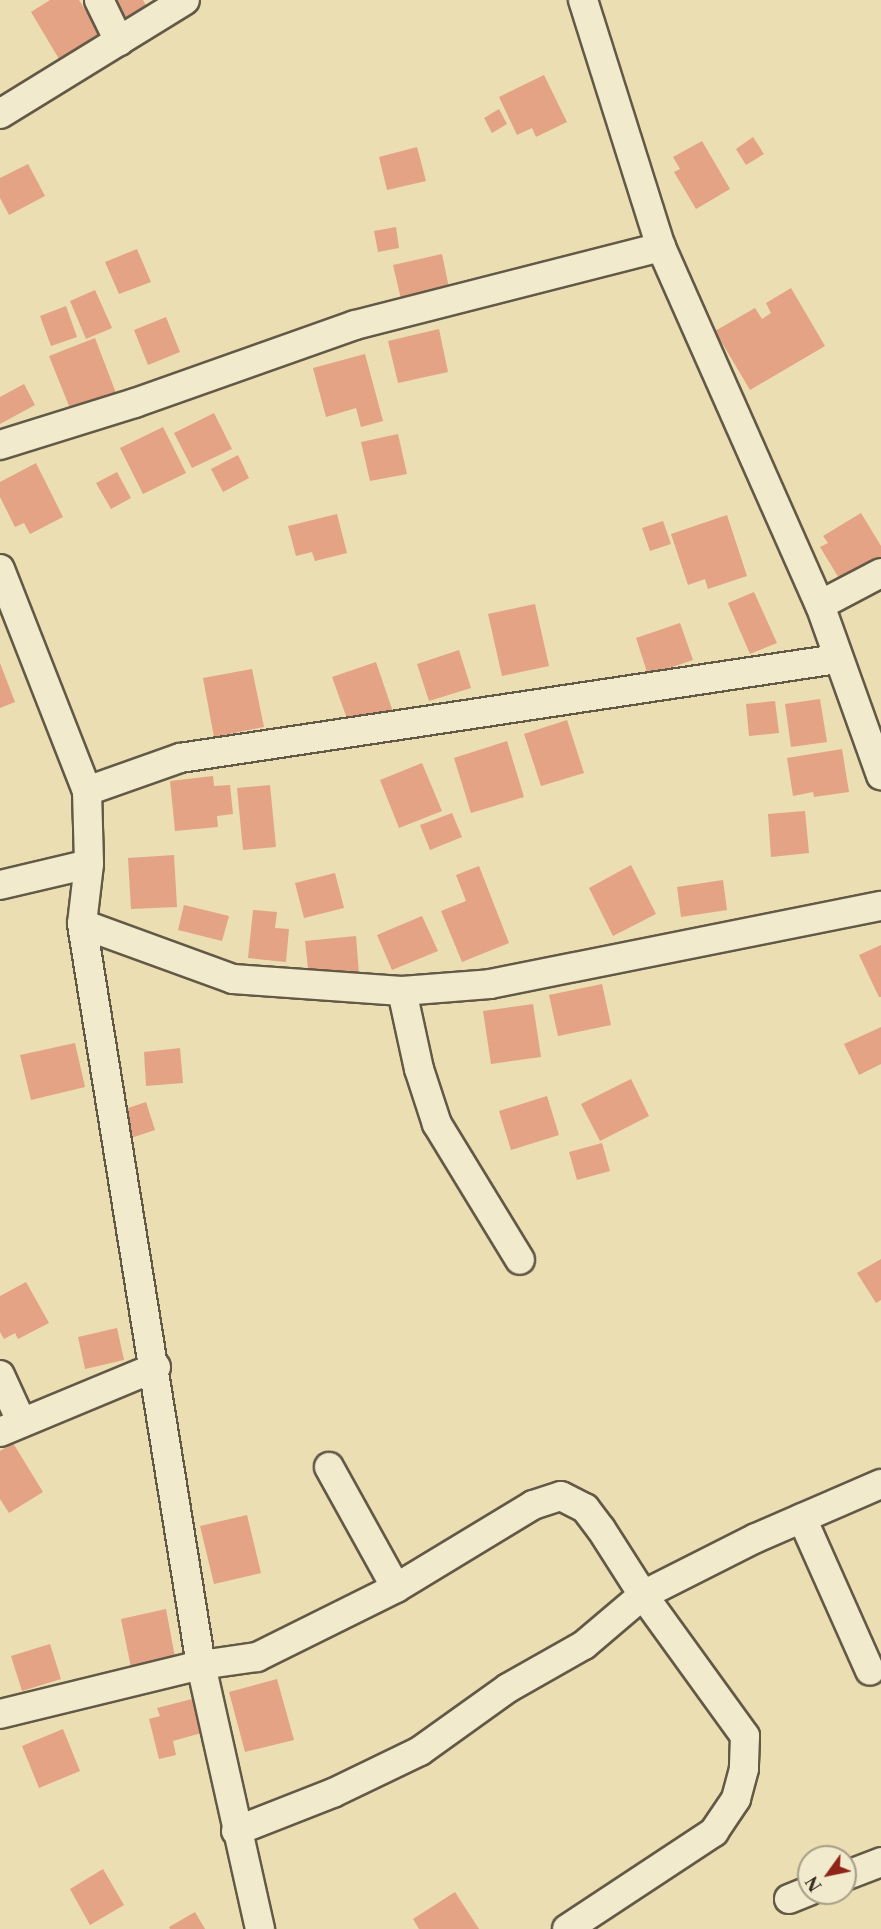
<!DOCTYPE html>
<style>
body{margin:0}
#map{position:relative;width:881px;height:1929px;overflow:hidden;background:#ebdeb2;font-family:"Libre Caslon Text",serif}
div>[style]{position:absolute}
.building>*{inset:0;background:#e3a384}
.roads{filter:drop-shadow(2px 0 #635947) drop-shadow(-2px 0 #635947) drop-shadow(0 2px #635947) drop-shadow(0 -2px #635947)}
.minor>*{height:28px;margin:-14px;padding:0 14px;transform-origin:14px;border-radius:14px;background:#f2eacd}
span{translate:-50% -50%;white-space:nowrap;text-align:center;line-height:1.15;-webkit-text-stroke:4.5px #f2eacd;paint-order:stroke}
.north{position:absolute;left:797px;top:1845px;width:60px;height:60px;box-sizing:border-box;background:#f2eacd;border:2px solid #a79e89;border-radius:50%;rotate:237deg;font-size:16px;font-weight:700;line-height:24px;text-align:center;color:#362d23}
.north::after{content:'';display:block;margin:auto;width:21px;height:27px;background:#8f2418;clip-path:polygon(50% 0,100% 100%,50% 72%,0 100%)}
</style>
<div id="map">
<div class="building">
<div style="clip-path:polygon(50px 0,79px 0,100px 34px,59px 59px,31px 12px)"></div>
<div style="clip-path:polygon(114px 0,143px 0,150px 13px,129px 26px)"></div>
<div style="clip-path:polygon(544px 75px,567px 122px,536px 137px,532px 128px,517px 135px,499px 97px)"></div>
<div style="clip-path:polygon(499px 109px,507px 124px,492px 133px,484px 118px)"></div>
<div style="clip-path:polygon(753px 137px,764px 154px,746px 165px,736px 149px)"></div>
<div style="clip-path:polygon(702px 141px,730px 189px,696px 209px,674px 172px,680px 169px,673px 157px)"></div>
<div style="clip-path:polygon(417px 147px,426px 181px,387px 190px,379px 157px)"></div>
<div style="clip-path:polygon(28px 164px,45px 196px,9px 215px,0 198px,0 178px)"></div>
<div style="clip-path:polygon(396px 227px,399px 248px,378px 252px,374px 231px)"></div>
<div style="clip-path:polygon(137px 249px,151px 282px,119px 294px,105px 262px)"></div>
<div style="clip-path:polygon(442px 254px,449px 288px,401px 299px,393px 265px)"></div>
<div style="clip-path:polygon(791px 288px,825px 346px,750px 390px,715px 331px,755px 308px,762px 319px,771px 313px,766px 303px)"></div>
<div style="clip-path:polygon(95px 290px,112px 328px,86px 339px,70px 301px)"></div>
<div style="clip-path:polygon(66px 306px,77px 337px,51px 346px,40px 316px)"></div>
<div style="clip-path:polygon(166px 317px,180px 352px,148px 365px,134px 330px)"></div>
<div style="clip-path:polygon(439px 329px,448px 372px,398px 383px,388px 341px)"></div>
<div style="clip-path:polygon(95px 338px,116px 393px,71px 411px,49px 356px)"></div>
<div style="clip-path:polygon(365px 354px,383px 421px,361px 427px,356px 408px,326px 417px,313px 368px)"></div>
<div style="clip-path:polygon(24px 384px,35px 405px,0 424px,0 397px)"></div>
<div style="clip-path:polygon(214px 413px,232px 449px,192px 468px,174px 433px)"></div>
<div style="clip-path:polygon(163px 427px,186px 473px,143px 494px,120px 448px)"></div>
<div style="clip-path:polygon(398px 434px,407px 474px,370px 481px,361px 442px)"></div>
<div style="clip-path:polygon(238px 455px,249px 478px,223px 492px,211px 469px)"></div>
<div style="clip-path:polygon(36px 463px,63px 517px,30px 534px,24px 523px,15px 527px,0 497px,0 482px)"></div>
<div style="clip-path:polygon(117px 472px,131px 498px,111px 509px,96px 483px)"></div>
<div style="clip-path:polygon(861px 513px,881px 546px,881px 565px,845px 588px,820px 547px,828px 543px,823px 536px)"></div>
<div style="clip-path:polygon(337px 514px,347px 553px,315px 561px,312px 552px,296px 556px,288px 526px)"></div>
<div style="clip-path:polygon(727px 515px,747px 576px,708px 589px,705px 579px,688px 585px,671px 534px)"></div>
<div style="clip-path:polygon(663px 521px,671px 544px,650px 551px,642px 528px)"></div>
<div style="clip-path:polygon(754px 592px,777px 643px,750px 654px,728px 603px)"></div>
<div style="clip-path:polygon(535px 604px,549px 666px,502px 676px,488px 614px)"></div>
<div style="clip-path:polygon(680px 623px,693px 660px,648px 675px,636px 638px)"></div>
<div style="clip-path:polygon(459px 650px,471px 688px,429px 701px,417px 664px)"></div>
<div style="clip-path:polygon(376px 662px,393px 712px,350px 727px,332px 677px)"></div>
<div style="clip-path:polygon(0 663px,15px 702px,0 708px)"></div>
<div style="clip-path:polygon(252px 669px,264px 727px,214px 737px,203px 678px)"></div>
<div style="clip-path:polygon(820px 699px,827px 742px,791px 747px,785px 704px)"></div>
<div style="clip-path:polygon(775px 701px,779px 733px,749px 736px,746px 704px)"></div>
<div style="clip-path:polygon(567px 720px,584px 773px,541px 786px,524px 734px)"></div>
<div style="clip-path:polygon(507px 741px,524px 797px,471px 813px,454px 758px)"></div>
<div style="clip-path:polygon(842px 749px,849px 792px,814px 797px,813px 792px,793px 796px,787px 758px)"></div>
<div style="clip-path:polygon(422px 763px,442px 811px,399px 828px,380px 780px)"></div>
<div style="clip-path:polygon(213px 776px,214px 786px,230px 785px,233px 814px,217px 816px,218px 827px,175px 831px,170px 781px)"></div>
<div style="clip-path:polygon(270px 785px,276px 847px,243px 850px,237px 788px)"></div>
<div style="clip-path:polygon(805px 811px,809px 853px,771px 857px,768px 814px)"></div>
<div style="clip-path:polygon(452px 813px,462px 837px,430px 850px,420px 825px)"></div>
<div style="clip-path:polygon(174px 855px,177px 907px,131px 909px,128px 858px)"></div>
<div style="clip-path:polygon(631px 865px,656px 914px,613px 936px,589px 888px)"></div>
<div style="clip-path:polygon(479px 866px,509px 943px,462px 962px,441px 911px,466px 901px,456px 875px)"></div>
<div style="clip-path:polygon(335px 873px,344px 908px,304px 918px,295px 883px)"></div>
<div style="clip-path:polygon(723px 880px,727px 910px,681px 917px,677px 887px)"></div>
<div style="clip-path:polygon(184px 905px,229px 916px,222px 941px,178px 930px)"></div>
<div style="clip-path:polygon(253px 910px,277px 912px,275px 928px,289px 929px,286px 962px,248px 958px)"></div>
<div style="clip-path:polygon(422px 916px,438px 951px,392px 970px,377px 935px)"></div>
<div style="clip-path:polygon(356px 936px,359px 974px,309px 978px,305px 941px)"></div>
<div style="clip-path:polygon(881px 945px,881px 997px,879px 997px,859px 955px)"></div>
<div style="clip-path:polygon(602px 984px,611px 1025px,558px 1036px,549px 995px)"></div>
<div style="clip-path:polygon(533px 1004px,541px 1057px,491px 1064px,483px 1011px)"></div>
<div style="clip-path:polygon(881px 1027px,881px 1064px,859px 1075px,844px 1044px)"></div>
<div style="clip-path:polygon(75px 1043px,85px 1087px,31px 1100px,20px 1055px)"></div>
<div style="clip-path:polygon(180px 1048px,183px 1083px,146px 1086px,144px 1052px)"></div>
<div style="clip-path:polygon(631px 1079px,649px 1116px,600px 1141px,581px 1104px)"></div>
<div style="clip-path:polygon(547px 1096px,559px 1135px,511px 1150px,499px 1111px)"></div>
<div style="clip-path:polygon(146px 1102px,155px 1130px,125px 1140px,116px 1112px)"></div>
<div style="clip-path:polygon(602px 1143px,610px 1171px,577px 1180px,569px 1152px)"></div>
<div style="clip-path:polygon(881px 1259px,881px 1300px,876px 1303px,857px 1273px)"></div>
<div style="clip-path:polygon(26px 1282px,49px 1323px,18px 1339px,15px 1333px,4px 1339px,0 1332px,0 1296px)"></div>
<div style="clip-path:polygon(117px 1328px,124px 1360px,85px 1369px,78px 1337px)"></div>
<div style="clip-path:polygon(13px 1443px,43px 1492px,9px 1513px,0 1499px,0 1451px)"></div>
<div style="clip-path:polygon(247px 1515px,261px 1573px,214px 1584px,200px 1526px)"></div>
<div style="clip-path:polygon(166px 1609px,177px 1668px,133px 1677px,121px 1619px)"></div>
<div style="clip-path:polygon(50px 1644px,61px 1679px,22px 1691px,11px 1656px)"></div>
<div style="clip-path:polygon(277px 1679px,294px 1740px,245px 1752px,229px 1692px)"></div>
<div style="clip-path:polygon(196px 1698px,205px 1732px,173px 1741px,176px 1755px,159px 1759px,149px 1719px,160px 1716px,157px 1708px)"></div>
<div style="clip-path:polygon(63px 1729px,80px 1771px,39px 1788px,22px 1746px)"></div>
<div style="clip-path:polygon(103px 1869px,124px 1905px,90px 1925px,70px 1889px)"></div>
<div style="clip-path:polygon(455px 1892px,479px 1929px,419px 1929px,413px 1919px)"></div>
<div style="clip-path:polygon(195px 1912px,205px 1929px,170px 1929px,169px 1927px)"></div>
</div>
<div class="roads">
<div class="minor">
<div style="left:99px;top:0;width:46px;rotate:64deg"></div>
<div style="left:583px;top:0;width:259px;rotate:72.5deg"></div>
<div style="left:661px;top:247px;width:392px;rotate:66.1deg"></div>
<div style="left:820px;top:605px;width:181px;rotate:70.3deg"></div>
<div style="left:0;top:114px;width:217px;rotate:-31.6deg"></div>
<div style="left:0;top:445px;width:141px;rotate:-17.3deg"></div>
<div style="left:135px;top:403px;width:233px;rotate:-19.5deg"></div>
<div style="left:355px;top:325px;width:316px;rotate:-14.3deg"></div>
<div style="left:0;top:569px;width:238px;rotate:68.6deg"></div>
<div style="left:87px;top:791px;width:73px;rotate:88.4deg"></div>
<div style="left:89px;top:864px;width:60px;rotate:96.7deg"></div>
<div style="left:82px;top:924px;width:750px;rotate:80.88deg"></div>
<div style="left:201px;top:1665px;width:271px;rotate:77.4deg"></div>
<div style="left:820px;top:605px;width:69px;rotate:-27.7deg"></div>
<div style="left:87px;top:791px;width:99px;rotate:-19.5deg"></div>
<div style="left:180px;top:758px;width:664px;rotate:-8.57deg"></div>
<div style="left:0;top:885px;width:91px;rotate:-13.3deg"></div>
<div style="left:82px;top:924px;width:161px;rotate:20deg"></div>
<div style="left:233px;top:979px;width:169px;rotate:4.1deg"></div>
<div style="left:402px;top:991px;width:88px;rotate:-4.5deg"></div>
<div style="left:490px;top:984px;width:399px;rotate:-11.3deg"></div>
<div style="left:402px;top:991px;width:80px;rotate:77.7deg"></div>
<div style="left:419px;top:1069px;width:58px;rotate:71.9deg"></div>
<div style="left:437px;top:1124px;width:159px;rotate:58.6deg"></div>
<div style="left:0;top:1375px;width:51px;rotate:65.5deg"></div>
<div style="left:0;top:1432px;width:169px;rotate:-22.6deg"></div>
<div style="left:329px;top:1467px;width:138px;rotate:61deg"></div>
<div style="left:802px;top:1518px;width:167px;rotate:66deg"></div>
<div style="left:0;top:1714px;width:207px;rotate:-13.7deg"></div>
<div style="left:201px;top:1665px;width:57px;rotate:-8.1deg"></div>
<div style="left:257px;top:1657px;width:155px;rotate:-26.4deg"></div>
<div style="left:396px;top:1588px;width:160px;rotate:-31.2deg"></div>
<div style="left:533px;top:1505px;width:29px;rotate:-18deg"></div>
<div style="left:561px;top:1496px;width:27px;rotate:27deg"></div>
<div style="left:585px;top:1508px;width:26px;rotate:53deg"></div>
<div style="left:601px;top:1529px;width:78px;rotate:57.5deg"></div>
<div style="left:643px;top:1595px;width:174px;rotate:54.1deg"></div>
<div style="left:745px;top:1736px;width:33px;rotate:92deg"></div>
<div style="left:744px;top:1769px;width:31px;rotate:105deg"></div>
<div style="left:736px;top:1799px;width:40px;rotate:124deg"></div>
<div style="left:714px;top:1832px;width:176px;rotate:146.6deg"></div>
<div style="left:236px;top:1831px;width:104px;rotate:-21.4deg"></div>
<div style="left:333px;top:1793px;width:97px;rotate:-25.8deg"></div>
<div style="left:420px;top:1751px;width:108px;rotate:-35.6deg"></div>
<div style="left:508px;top:1688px;width:87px;rotate:-29.5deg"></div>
<div style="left:584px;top:1645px;width:77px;rotate:-40.3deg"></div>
<div style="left:643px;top:1595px;width:127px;rotate:-26.8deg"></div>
<div style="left:756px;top:1538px;width:136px;rotate:-23.4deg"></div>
<div style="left:845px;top:1876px;width:39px;rotate:-21deg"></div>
<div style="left:789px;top:1899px;width:22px;rotate:-22deg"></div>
</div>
</div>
<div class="north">N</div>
</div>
